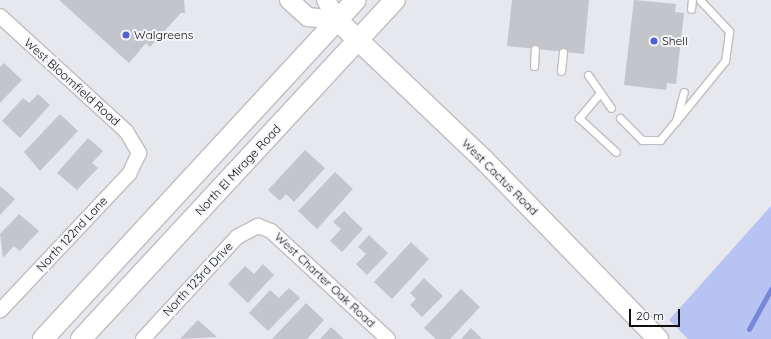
<!DOCTYPE html>
<style>
body{margin:0}
#map{position:relative;width:771px;height:339px;overflow:hidden;background:#e7e8ed;font-family:Quicksand,sans-serif}
div>[style]{position:absolute}
.green>*{inset:0;background:#b7c3f2}
.stream>*{height:5px;margin:-2.5px;padding:0 2.5px;transform-origin:2.5px;border-radius:2.5px;background:#7788d9}
.building>*{inset:0;background:#c4c5ca}
.roads{filter:drop-shadow(1px 0 #bdbec3) drop-shadow(-1px 0 #bdbec3) drop-shadow(0 1px #bdbec3) drop-shadow(0 -1px #bdbec3)}
.service>*{height:7px;margin:-3.5px;padding:0 3.5px;transform-origin:3.5px;border-radius:3.5px;background:#fff}
.minor>*{height:14px;margin:-7px;padding:0 7px;transform-origin:7px;border-radius:7px;background:#fff}
.tertiary>*{height:18px;margin:-9px;padding:0 9px;transform-origin:9px;border-radius:9px;background:#fff}
.secondary>*{height:20px;margin:-10px;padding:0 10px;transform-origin:10px;border-radius:10px;background:#fff}
.dots>*{width:11px;height:11px;translate:-50% -50%;box-sizing:border-box;border:2px solid #f4f6fa;border-radius:50%}
span{translate:-50% -50%;white-space:nowrap;text-align:center;line-height:1.15;-webkit-text-stroke:4px #f4f6fa;paint-order:stroke}
.poi-label{font-size:12px;color:#0f0f11}
.left{translate:0 -50%;text-align:left}
.street-label{font-size:12px;color:#0f0f11}
.scale{position:absolute;left:629px;top:309px;width:51px;height:18px;box-sizing:border-box;border:2px solid #0f0f11;border-top:0;padding-left:5px;font-size:12px;line-height:14px;white-space:nowrap;color:#0f0f11;-webkit-text-stroke:3px #f4f6fa;paint-order:stroke}
</style>
<div id="map">
<div class="green">
<div style="clip-path:polygon(771px 206px,771px 339px,688px 339px,669px 320px)"></div>
</div>
<div class="stream">
<div style="left:749px;top:329px;width:46px;rotate:-61.2deg"></div>
</div>
<div class="building">
<div style="clip-path:polygon(59px 0,184px 0,185px 13px,181px 13px,150px 47px,146px 43px,129px 63px)"></div>
<div style="clip-path:polygon(512px 0,589px 0,584px 54px,507px 46px)"></div>
<div style="clip-path:polygon(634px 0,676px 4px,675px 12px,684px 13px,676px 84px,667px 83px,666px 90px,624px 85px)"></div>
<div style="clip-path:polygon(4px 63px,22px 80px,0 103px,0 67px)"></div>
<div style="clip-path:polygon(38px 94px,50px 105px,20px 138px,2px 121px,23px 98px,29px 103px)"></div>
<div style="clip-path:polygon(60px 114px,78px 131px,40px 171px,24px 152px)"></div>
<div style="clip-path:polygon(88px 138px,103px 151px,92px 163px,98px 168px,77px 190px,57px 173px)"></div>
<div style="clip-path:polygon(305px 150px,325px 168px,294px 202px,286px 194px,280px 201px,268px 190px)"></div>
<div style="clip-path:polygon(335px 172px,353px 189px,317px 229px,298px 211px)"></div>
<div style="clip-path:polygon(0 186px,15px 199px,0 215px)"></div>
<div style="clip-path:polygon(344px 211px,363px 229px,342px 252px,330px 241px,341px 229px,333px 222px)"></div>
<div style="clip-path:polygon(19px 214px,39px 231px,20px 251px,14px 246px,3px 258px,0 234px)"></div>
<div style="clip-path:polygon(369px 235px,388px 253px,367px 275px,356px 264px,366px 254px,358px 247px)"></div>
<div style="clip-path:polygon(411px 242px,429px 259px,392px 299px,374px 282px)"></div>
<div style="clip-path:polygon(263px 264px,274px 275px,248px 303px,228px 284px,245px 266px,254px 274px)"></div>
<div style="clip-path:polygon(424px 278px,443px 296px,422px 317px,410px 305px,416px 299px,410px 293px)"></div>
<div style="clip-path:polygon(289px 288px,300px 298px,268px 331px,249px 313px,270px 290px,279px 298px)"></div>
<div style="clip-path:polygon(461px 289px,480px 307px,450px 339px,436px 339px,424px 328px)"></div>
<div style="clip-path:polygon(306px 303px,324px 320px,307px 339px,272px 339px)"></div>
<div style="clip-path:polygon(198px 320px,217px 337px,180px 339px)"></div>
<div style="clip-path:polygon(331px 327px,344px 339px,320px 339px)"></div>
<div style="clip-path:polygon(471px 328px,482px 339px,461px 339px)"></div>
</div>
<div class="roads">
<div class="service">
<div style="left:691px;top:9px;width:9px;rotate:-84deg"></div>
<div style="left:534px;top:66px;width:17px;rotate:-87deg"></div>
<div style="left:561px;top:71px;width:19px;rotate:-84deg"></div>
<div style="left:588px;top:75px;width:40px;rotate:55.1deg"></div>
<div style="left:600px;top:93px;width:33px;rotate:130deg"></div>
<div style="left:579px;top:118px;width:50px;rotate:42.6deg"></div>
<div style="left:620px;top:118px;width:31px;rotate:45deg"></div>
<div style="left:642px;top:140px;width:18px"></div>
<div style="left:660px;top:140px;width:25px;rotate:-50deg"></div>
<div style="left:676px;top:121px;width:30px;rotate:-75deg"></div>
<div style="left:676px;top:121px;width:77px;rotate:-50.8deg"></div>
<div style="left:725px;top:61px;width:30px;rotate:-82deg"></div>
<div style="left:729px;top:31px;width:42px;rotate:-133.1deg"></div>
</div>
<div class="minor">
<div style="left:0;top:16px;width:171px;rotate:42.4deg"></div>
<div style="left:126px;top:131px;width:26px;rotate:59deg"></div>
<div style="left:139px;top:153px;width:23px;rotate:115deg"></div>
<div style="left:129px;top:174px;width:188px;rotate:133.3deg"></div>
<div style="left:143px;top:339px;width:139px;rotate:-47.3deg"></div>
<div style="left:237px;top:237px;width:24px;rotate:-28deg"></div>
<div style="left:258px;top:226px;width:14px;rotate:21deg"></div>
<div style="left:271px;top:231px;width:159px;rotate:42.7deg"></div>
</div>
<div class="tertiary">
<div style="left:289px;top:0;width:25px;rotate:42deg"></div>
<div style="left:308px;top:17px;width:29px;rotate:6deg"></div>
<div style="left:326px;top:0;width:23px;rotate:61deg"></div>
</div>
<div class="secondary">
<div style="left:337px;top:20px;width:202px;rotate:43.6deg"></div>
<div style="left:483px;top:159px;width:251px;rotate:45.8deg"></div>
<div style="left:43px;top:339px;width:461px;rotate:-47.3deg"></div>
<div style="left:81px;top:339px;width:462px;rotate:-47.2deg"></div>
</div>
</div>
<div class="dots">
<div style="left:126px;top:35px;background:#505ed4"></div>
<div style="left:654px;top:41px;background:#505ed4"></div>
</div>
<div class="poi-label">
<span class="left" style="left:134px;top:35px">Walgreens</span>
<span class="left" style="left:662px;top:41px">Shell</span>
</div>
<div class="street-label">
<span style="left:72px;top:82px;rotate:42deg">West Bloomfield Road</span>
<span style="left:238px;top:170px;rotate:-47deg">North El Mirage Road</span>
<span style="left:500px;top:177px;rotate:45deg">West Cactus Road</span>
<span style="left:72px;top:234px;rotate:-47deg">North 122nd Lane</span>
<span style="left:198px;top:279px;rotate:-47deg">North 123rd Drive</span>
<span style="left:325px;top:280px;rotate:43deg">West Charter Oak Road</span>
</div>
<div class="scale">20 m</div>
</div>
